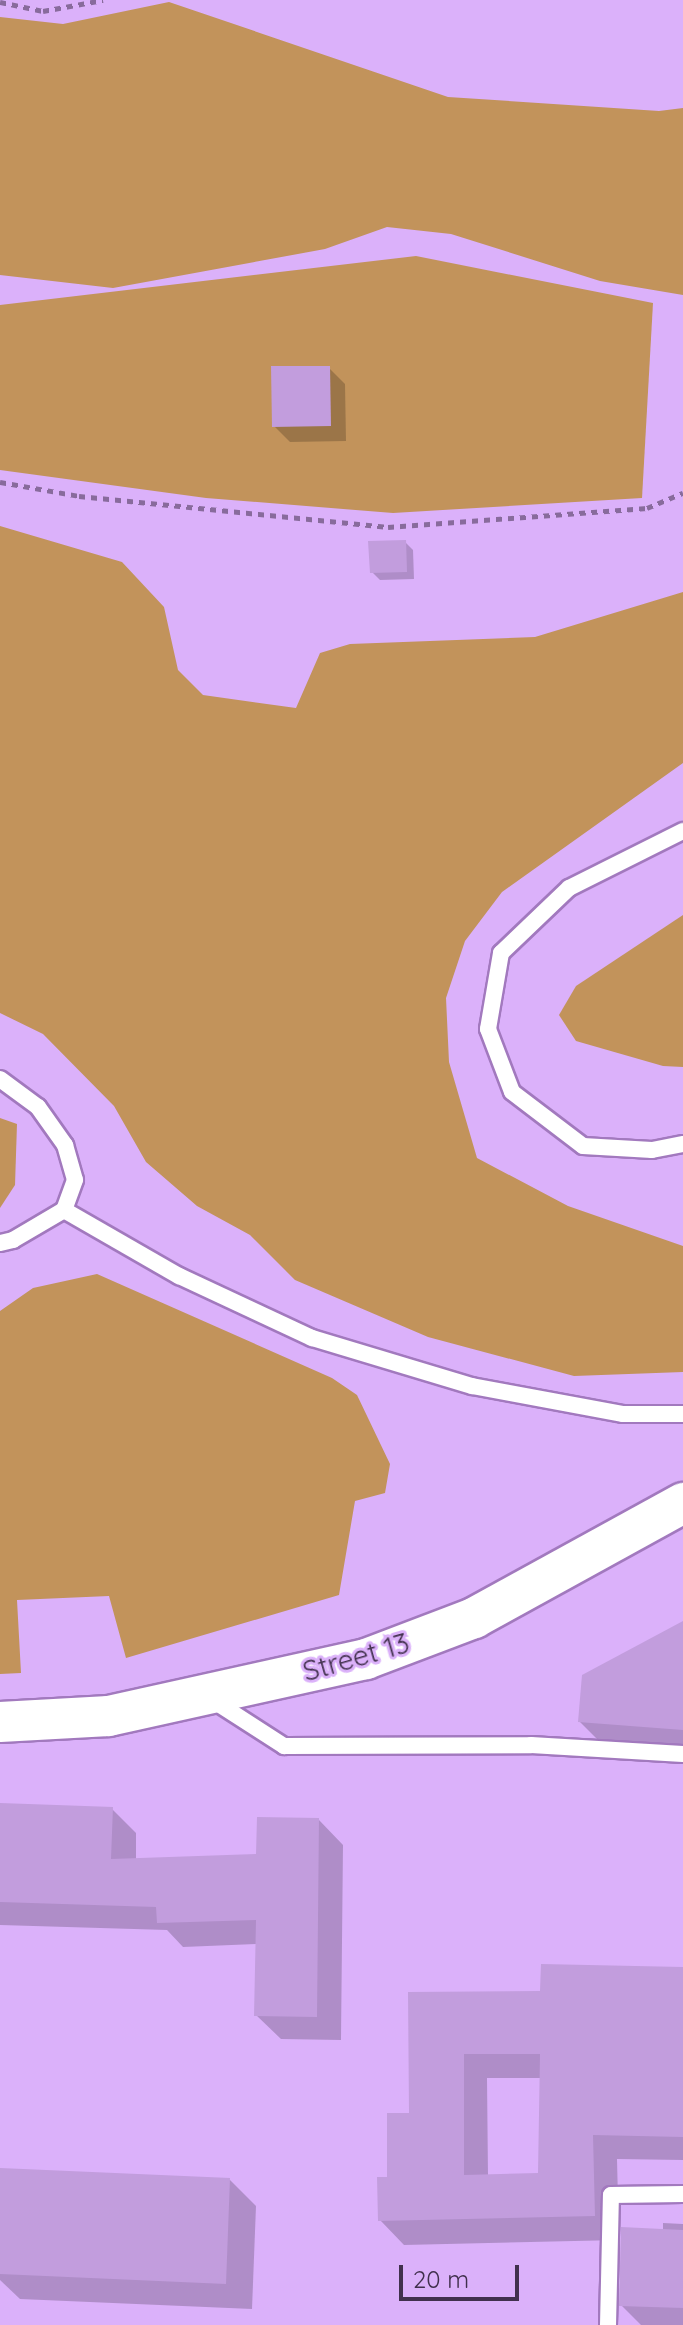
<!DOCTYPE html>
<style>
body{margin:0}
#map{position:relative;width:683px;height:2325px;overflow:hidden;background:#dbb1fa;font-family:Quicksand,sans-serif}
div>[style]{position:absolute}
.green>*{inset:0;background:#c2935b}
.shadow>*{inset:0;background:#0003}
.building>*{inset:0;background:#c29ddd}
.path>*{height:5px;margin-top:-2.5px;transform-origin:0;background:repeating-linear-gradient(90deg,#886b9c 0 6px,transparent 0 12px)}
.roads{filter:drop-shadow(2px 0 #a279be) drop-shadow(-2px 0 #a279be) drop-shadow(0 2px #a279be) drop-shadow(0 -2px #a279be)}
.service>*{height:16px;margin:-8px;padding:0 8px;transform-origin:8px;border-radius:8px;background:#fff}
.tertiary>*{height:40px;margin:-20px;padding:0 20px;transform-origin:20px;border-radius:20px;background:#fff}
span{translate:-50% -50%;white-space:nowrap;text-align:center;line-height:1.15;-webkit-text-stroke:6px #dbb1fa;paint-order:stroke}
.street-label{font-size:28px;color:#41304d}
.scale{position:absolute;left:399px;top:2265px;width:120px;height:36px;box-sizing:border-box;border:4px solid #41304d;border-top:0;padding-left:10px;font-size:24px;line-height:28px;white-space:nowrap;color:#41304d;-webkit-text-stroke:6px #dbb1fa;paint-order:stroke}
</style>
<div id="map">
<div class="green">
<div style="clip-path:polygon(169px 2px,448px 97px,659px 111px,683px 108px,683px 295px,600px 281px,451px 234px,387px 227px,325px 249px,113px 288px,0 275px,0 17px,63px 24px)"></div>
<div style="clip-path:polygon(416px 256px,653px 303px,642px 498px,393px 513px,206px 498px,0 470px,0 305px)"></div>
<div style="clip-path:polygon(0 526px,122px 562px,164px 607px,178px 670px,203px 695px,296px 708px,320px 653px,350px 644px,535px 637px,683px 592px,683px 763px,502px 892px,465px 941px,446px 998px,449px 1062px,477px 1158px,568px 1206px,683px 1246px,683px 1372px,574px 1376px,428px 1337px,295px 1280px,250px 1235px,197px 1206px,146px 1162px,114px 1106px,43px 1034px,0 1013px)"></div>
<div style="clip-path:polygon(683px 915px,683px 1067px,663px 1066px,576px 1041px,559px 1015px,576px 986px)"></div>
<div style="clip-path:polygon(0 1118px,17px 1124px,15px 1185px,0 1208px)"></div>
<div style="clip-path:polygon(97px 1274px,332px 1378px,357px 1395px,390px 1464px,385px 1493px,355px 1501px,339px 1595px,126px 1658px,109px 1596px,17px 1600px,21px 1673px,0 1674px,0 1311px,33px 1288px)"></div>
</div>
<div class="shadow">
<div style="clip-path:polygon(329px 368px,345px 384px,346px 441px,290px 442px,274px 426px)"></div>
<div style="clip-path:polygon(405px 542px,413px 550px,414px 579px,380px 580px,372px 572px)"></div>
<div style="clip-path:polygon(683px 1623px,683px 1753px,606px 1748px,580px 1722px)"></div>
<div style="clip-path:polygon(0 1805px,112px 1809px,136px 1833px,136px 1860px,258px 1856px,319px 1820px,343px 1845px,341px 2040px,281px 2039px,256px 2015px,257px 1944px,183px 1947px,167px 1930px,0 1925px)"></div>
<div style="clip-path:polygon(evenodd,683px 1969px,683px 2160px,617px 2159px,619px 2240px,404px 2245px,380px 2220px,411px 2115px,410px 1994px,542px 1993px,683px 1969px,487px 2078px,541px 2078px,540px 2175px,488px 2176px,487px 2078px)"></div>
<div style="clip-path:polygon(0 2170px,230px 2180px,256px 2206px,252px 2309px,20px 2299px,0 2280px)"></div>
<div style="clip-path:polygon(663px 2223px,683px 2224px,683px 2325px,641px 2325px,621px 2305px,663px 2231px)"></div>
</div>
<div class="building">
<div style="clip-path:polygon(271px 366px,330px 366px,331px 426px,272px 427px)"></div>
<div style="clip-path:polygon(406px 540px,407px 572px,370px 573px,368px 541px)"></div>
<div style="clip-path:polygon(683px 1621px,683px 1730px,578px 1722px,582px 1675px)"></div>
<div style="clip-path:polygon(0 1803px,113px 1807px,111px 1859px,256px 1854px,257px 1817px,319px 1818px,317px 2017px,254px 2016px,256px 1920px,157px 1923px,156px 1907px,0 1902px)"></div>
<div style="clip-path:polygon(evenodd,541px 1964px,683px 1967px,683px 2137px,593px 2135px,595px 2216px,378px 2221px,377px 2177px,387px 2177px,387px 2113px,409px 2113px,408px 1992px,540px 1991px,541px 1964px,464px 2054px,540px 2054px,538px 2173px,464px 2175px,464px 2054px)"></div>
<div style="clip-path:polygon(0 2168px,230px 2178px,226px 2284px,0 2274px)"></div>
<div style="clip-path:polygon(621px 2227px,683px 2230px,683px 2308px,619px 2306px)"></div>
</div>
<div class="path">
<div style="left:0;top:2px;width:44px;rotate:11.8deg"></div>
<div style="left:43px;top:11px;width:61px;rotate:-10.4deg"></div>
<div style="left:0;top:482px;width:80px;rotate:10deg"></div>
<div style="left:79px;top:496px;width:311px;rotate:5.7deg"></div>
<div style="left:388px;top:527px;width:260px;rotate:-4.2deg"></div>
<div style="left:647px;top:508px;width:39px;rotate:-23deg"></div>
</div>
<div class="roads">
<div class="service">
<div style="left:683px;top:831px;width:127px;rotate:153.4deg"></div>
<div style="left:569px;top:888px;width:94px;rotate:136.3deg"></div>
<div style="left:501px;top:953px;width:77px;rotate:99.7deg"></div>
<div style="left:488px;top:1029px;width:67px;rotate:69.1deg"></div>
<div style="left:512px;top:1092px;width:89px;rotate:37.3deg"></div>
<div style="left:583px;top:1146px;width:69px;rotate:3.3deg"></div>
<div style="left:652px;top:1150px;width:32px;rotate:-11deg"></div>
<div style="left:0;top:1079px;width:47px;rotate:36.4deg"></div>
<div style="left:38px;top:1107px;width:47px;rotate:54.6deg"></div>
<div style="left:65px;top:1145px;width:36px;rotate:74deg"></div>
<div style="left:75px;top:1180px;width:32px;rotate:110deg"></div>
<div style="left:64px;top:1210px;width:59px;rotate:149.5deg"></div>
<div style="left:13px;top:1240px;width:13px;rotate:167deg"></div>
<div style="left:64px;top:1210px;width:133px;rotate:29.9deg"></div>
<div style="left:179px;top:1276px;width:147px;rotate:25deg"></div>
<div style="left:312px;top:1338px;width:167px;rotate:16.7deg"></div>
<div style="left:472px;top:1386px;width:154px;rotate:10.5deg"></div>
<div style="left:623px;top:1414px;width:60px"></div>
<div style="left:211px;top:1699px;width:87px;rotate:32.8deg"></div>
<div style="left:284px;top:1746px;width:247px;rotate:-0.2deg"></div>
<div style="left:531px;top:1745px;width:152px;rotate:3.4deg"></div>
<div style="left:608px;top:2325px;width:130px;rotate:-88.7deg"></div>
<div style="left:611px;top:2195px;width:72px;rotate:-0.8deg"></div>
</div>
<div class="tertiary">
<div style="left:0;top:1722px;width:109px;rotate:-3.2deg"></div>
<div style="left:109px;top:1716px;width:263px;rotate:-12.5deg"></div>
<div style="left:366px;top:1659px;width:116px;rotate:-20.8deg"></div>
<div style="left:474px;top:1618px;width:239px;rotate:-28.8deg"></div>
</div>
</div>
<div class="street-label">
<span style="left:356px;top:1657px;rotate:-16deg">Street 13</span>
</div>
<div class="scale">20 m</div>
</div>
